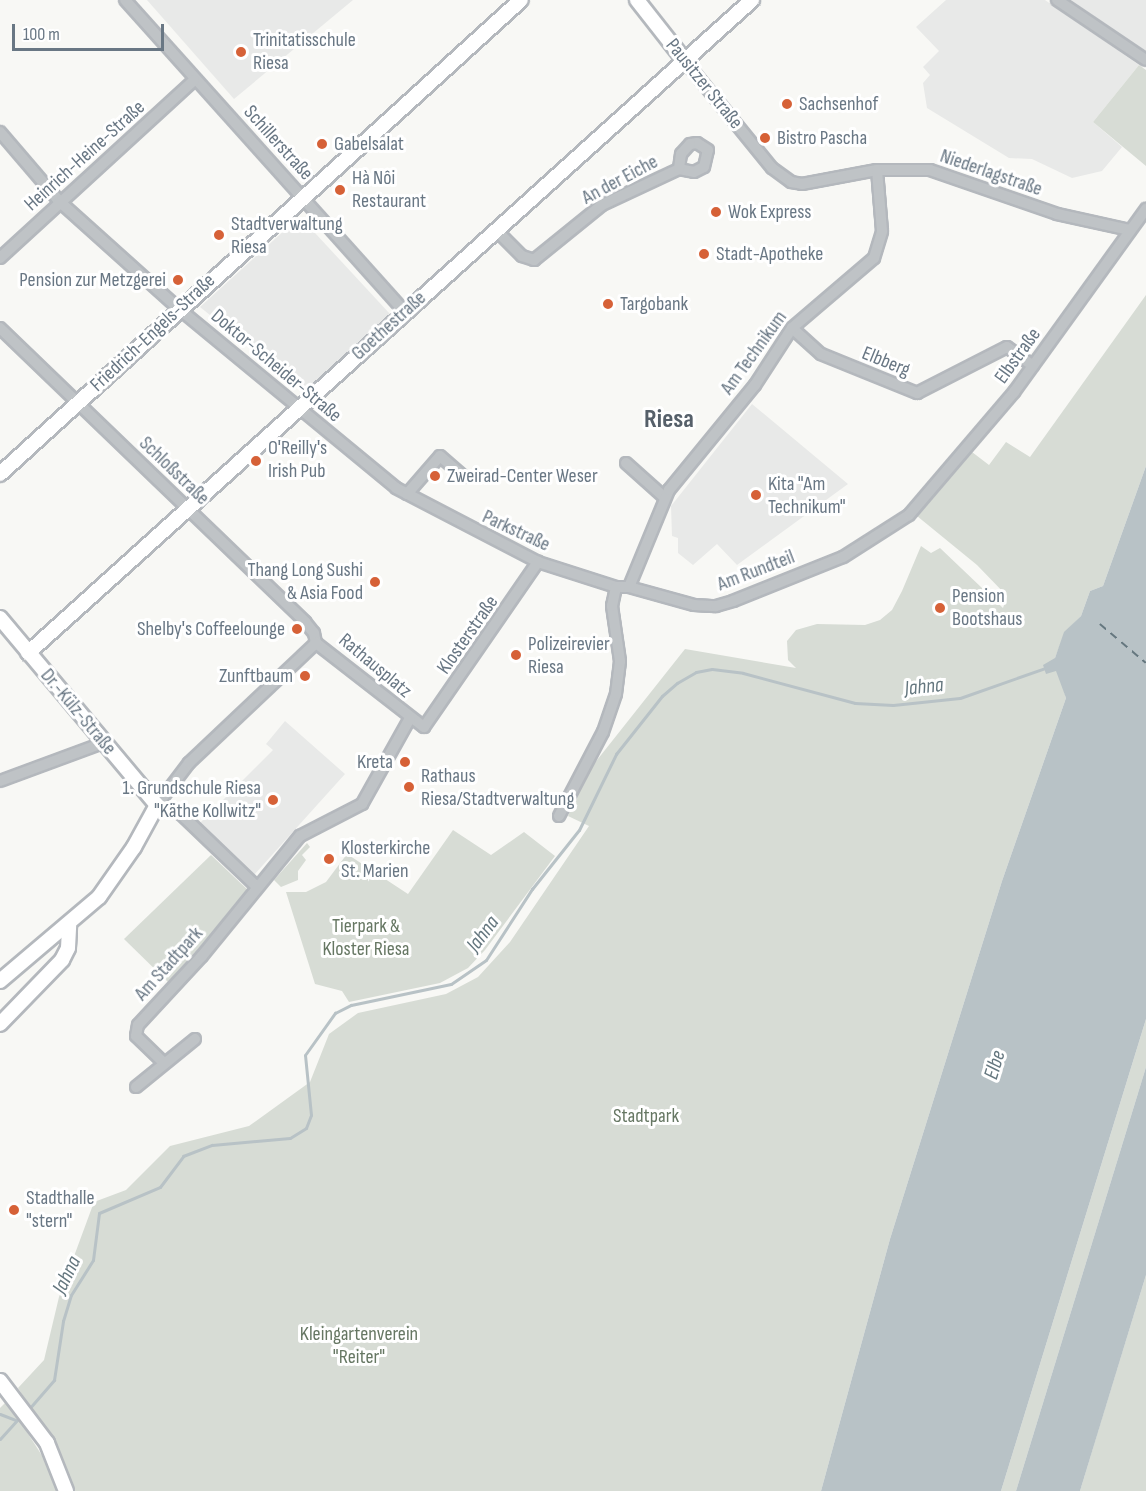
<!DOCTYPE html>
<meta charset="utf-8">
<style>
body{margin:0}
#map{position:relative;width:1146px;height:1491px;overflow:hidden;background:#f8f8f5;font-family:"Sofia Sans Condensed",sans-serif}
div>[style]{position:absolute}
.built>*{inset:0;background:#e8e9e8}
.green>*{inset:0;background:#d7dcd5}
.water>*{inset:0;background:#b8c2c6}
.stream>*{height:3px;margin:-1.5px;padding:0 1.5px;transform-origin:1.5px;border-radius:1.5px;background:#b8c2c6}
.ferry>*{height:1.5px;margin-top:-0.75px;transform-origin:0;background:repeating-linear-gradient(90deg,#65777f 0 8px,transparent 0 14px)}
.roads{filter:drop-shadow(2px 0 #b4b8bd) drop-shadow(-2px 0 #b4b8bd) drop-shadow(0 2px #b4b8bd) drop-shadow(0 -2px #b4b8bd)}
.street>*{height:10px;margin:-5px;padding:0 5px;transform-origin:5px;border-radius:5px;background:#bfc3c6}
.secondary>*{height:14px;margin:-7px;padding:0 7px;transform-origin:7px;border-radius:7px;background:#fff}
.dots>*{width:16px;height:16px;translate:-50% -50%;box-sizing:border-box;border:3px solid #fff;border-radius:50%}
span{translate:-50% -50%;white-space:nowrap;text-align:center;line-height:1.15;-webkit-text-stroke:6px #fff;paint-order:stroke}
.poi-label{font-size:20px;color:#697784}
.left{translate:0 -50%;text-align:left}
.right{translate:-100% -50%;text-align:right}
.street-label{font-size:20px;color:#697784}
.park-label{font-size:20px;color:#667763}
.water-label{font-size:21px;color:#65777f;font-style:italic}
.district-label{font-size:26px;color:#56606a;font-weight:700}
.scale{position:absolute;left:12px;top:24px;width:152px;height:27px;box-sizing:border-box;border:3px solid #697784;border-top:0;padding-left:8px;font-size:18px;line-height:21px;white-space:nowrap;color:#697784;-webkit-text-stroke:4px #fff;paint-order:stroke}
</style>
<div id="map">
<div class="built">
<div style="clip-path:polygon(147px 0,353px 0,234px 99px)"></div>
<div style="clip-path:polygon(946px 0,1045px 0,1139px 65px,1093px 122px,1122px 147px,1102px 171px,1072px 178px,1032px 159px,1009px 158px,927px 108px,923px 83px,930px 75px,923px 67px,939px 51px,916px 27px)"></div>
<div style="clip-path:polygon(1071px 0,1146px 0,1146px 53px)"></div>
<div style="clip-path:polygon(297px 219px,303px 220px,390px 314px,306px 392px,200px 307px)"></div>
<div style="clip-path:polygon(752px 404px,848px 484px,737px 565px,717px 544px,693px 565px,678px 553px,678px 538px,672px 536px,671px 506px)"></div>
<div style="clip-path:polygon(285px 721px,345px 774px,254px 875px,199px 824px,273px 750px,266px 744px)"></div>
</div>
<div class="green">
<div style="clip-path:polygon(1139px 65px,1146px 70px,1146px 166px,1093px 122px)"></div>
<div style="clip-path:polygon(1146px 295px,1146px 466px,1103px 586px,1090px 591px,1081px 616px,1065px 632px,1055px 658px,1066px 698px,1002px 881px,890px 1239px,821px 1491px,73px 1491px,62px 1457px,18px 1388px,44px 1360px,59px 1297px,94px 1202px,126px 1190px,170px 1146px,249px 1126px,310px 1082px,329px 1034px,358px 1013px,446px 994px,478px 977px,510px 942px,589px 826px,568px 816px,586px 774px,685px 649px,796px 668px,788px 660px,787px 641px,796px 630px,817px 624px,865px 625px,880px 620px,892px 610px,902px 591px,921px 546px,931px 553px,940px 548px,1003px 608px,1007px 596px,977px 565px,917px 516px,972px 452px,989px 465px,1006px 442px,1030px 457px)"></div>
<div style="clip-path:polygon(453px 830px,491px 855px,524px 832px,555px 856px,485px 950px,468px 968px,440px 983px,349px 1002px,342px 991px,315px 984px,286px 892px,306px 892px,326px 882px,347px 854px,408px 894px)"></div>
<div style="clip-path:polygon(307px 843px,310px 847px,302px 855px,306px 860px,298px 871px,298px 880px,281px 887px,274px 880px)"></div>
<div style="clip-path:polygon(211px 855px,250px 892px,168px 982px,124px 939px)"></div>
<div style="clip-path:polygon(1146px 1019px,1146px 1067px,1016px 1491px,1001px 1491px)"></div>
<div style="clip-path:polygon(1146px 1275px,1146px 1491px,1080px 1491px,1100px 1425px)"></div>
<div style="clip-path:polygon(7px 1401px,50px 1468px,58px 1491px,0 1491px,0 1408px)"></div>
</div>
<div class="water">
<div style="clip-path:polygon(1146px 466px,1146px 1019px,1001px 1491px,821px 1491px,890px 1239px,1002px 881px,1066px 698px,1056px 671px,1046px 674px,1043px 665px,1055px 658px,1064px 632px,1081px 616px,1090px 591px,1103px 586px)"></div>
<div style="clip-path:polygon(1146px 1067px,1146px 1275px,1080px 1491px,1016px 1491px)"></div>
</div>
<div class="stream">
<div style="left:28px;top:1410px;width:40px;rotate:-49deg"></div>
<div style="left:54px;top:1380px;width:60px;rotate:-81.3deg"></div>
<div style="left:63px;top:1321px;width:27px;rotate:-73deg"></div>
<div style="left:71px;top:1295px;width:41px;rotate:-57.8deg"></div>
<div style="left:93px;top:1260px;width:47px;rotate:-82.7deg"></div>
<div style="left:99px;top:1213px;width:66px;rotate:-23.1deg"></div>
<div style="left:160px;top:1187px;width:39px;rotate:-53deg"></div>
<div style="left:183px;top:1156px;width:31px;rotate:-21deg"></div>
<div style="left:212px;top:1145px;width:78px;rotate:-5.1deg"></div>
<div style="left:290px;top:1138px;width:19px;rotate:-32deg"></div>
<div style="left:306px;top:1128px;width:14px;rotate:-69deg"></div>
<div style="left:311px;top:1115px;width:60px;rotate:-95.7deg"></div>
<div style="left:305px;top:1055px;width:52px;rotate:-54.5deg"></div>
<div style="left:335px;top:1013px;width:18px;rotate:-27deg"></div>
<div style="left:351px;top:1005px;width:102px;rotate:-11.9deg"></div>
<div style="left:451px;top:984px;width:42px;rotate:-34.4deg"></div>
<div style="left:486px;top:960px;width:85px;rotate:-57.1deg"></div>
<div style="left:532px;top:889px;width:75px;rotate:-51.5deg"></div>
<div style="left:579px;top:830px;width:85px;rotate:-64deg"></div>
<div style="left:616px;top:754px;width:74px;rotate:-51.6deg"></div>
<div style="left:662px;top:696px;width:20px;rotate:-41deg"></div>
<div style="left:677px;top:683px;width:22px;rotate:-30deg"></div>
<div style="left:696px;top:672px;width:16px;rotate:-11deg"></div>
<div style="left:712px;top:669px;width:31px;rotate:7deg"></div>
<div style="left:743px;top:673px;width:116px;rotate:15deg"></div>
<div style="left:855px;top:703px;width:38px;rotate:3deg"></div>
<div style="left:893px;top:705px;width:67px;rotate:-6deg"></div>
<div style="left:960px;top:698px;width:93px;rotate:-19.4deg"></div>
<div style="left:0;top:1414px;width:17px;rotate:21deg"></div>
<div style="left:0;top:1439px;width:31px;rotate:-48deg"></div>
</div>
<div class="ferry">
<div style="left:1100px;top:624px;width:60px;rotate:40.3deg"></div>
</div>
<div class="roads">
<div class="street">
<div style="left:125px;top:0;width:418px;rotate:48.1deg"></div>
<div style="left:1057px;top:0;width:107px;rotate:34deg"></div>
<div style="left:685px;top:61px;width:138px;rotate:50.9deg"></div>
<div style="left:772px;top:168px;width:24px;rotate:36deg"></div>
<div style="left:791px;top:182px;width:11px;rotate:10deg"></div>
<div style="left:802px;top:184px;width:76px;rotate:-10.6deg"></div>
<div style="left:877px;top:170px;width:53px"></div>
<div style="left:930px;top:170px;width:134px;rotate:19.1deg"></div>
<div style="left:1057px;top:214px;width:75px;rotate:12.4deg"></div>
<div style="left:0;top:132px;width:92px;rotate:49.4deg"></div>
<div style="left:60px;top:202px;width:159px;rotate:41.9deg"></div>
<div style="left:178px;top:308px;width:283px;rotate:39.5deg"></div>
<div style="left:396px;top:488px;width:160px;rotate:27.5deg"></div>
<div style="left:538px;top:562px;width:82px;rotate:17.8deg"></div>
<div style="left:616px;top:587px;width:13px"></div>
<div style="left:629px;top:587px;width:67px;rotate:15.5deg"></div>
<div style="left:694px;top:605px;width:22px;rotate:3deg"></div>
<div style="left:716px;top:606px;width:18px;rotate:-16deg"></div>
<div style="left:733px;top:601px;width:118px;rotate:-21.8deg"></div>
<div style="left:843px;top:557px;width:78px;rotate:-32.5deg"></div>
<div style="left:909px;top:515px;width:162px;rotate:-49.5deg"></div>
<div style="left:1014px;top:392px;width:226px;rotate:-54.2deg"></div>
<div style="left:496px;top:230px;width:37px;rotate:45deg"></div>
<div style="left:522px;top:256px;width:13px;rotate:18deg"></div>
<div style="left:534px;top:260px;width:87px;rotate:-39deg"></div>
<div style="left:602px;top:205px;width:85px;rotate:-25.1deg"></div>
<div style="left:679px;top:169px;width:15px;rotate:11deg"></div>
<div style="left:694px;top:172px;width:11px;rotate:-27deg"></div>
<div style="left:704px;top:167px;width:17px;rotate:-77deg"></div>
<div style="left:708px;top:150px;width:13px;rotate:-148deg"></div>
<div style="left:697px;top:143px;width:7px;rotate:172deg"></div>
<div style="left:690px;top:144px;width:13px;rotate:132deg"></div>
<div style="left:681px;top:154px;width:15px;rotate:98deg"></div>
<div style="left:0;top:258px;width:263px;rotate:-42.5deg"></div>
<div style="left:0;top:328px;width:424px;rotate:43.9deg"></div>
<div style="left:305px;top:622px;width:14px;rotate:51deg"></div>
<div style="left:314px;top:633px;width:10px;rotate:79deg"></div>
<div style="left:792px;top:328px;width:39px;rotate:42deg"></div>
<div style="left:821px;top:354px;width:104px;rotate:22.1deg"></div>
<div style="left:917px;top:393px;width:101px;rotate:-27.1deg"></div>
<div style="left:1007px;top:347px;width:32px;rotate:36deg"></div>
<div style="left:626px;top:463px;width:51px;rotate:41.8deg"></div>
<div style="left:407px;top:494px;width:50px;rotate:-49deg"></div>
<div style="left:440px;top:456px;width:32px;rotate:41deg"></div>
<div style="left:464px;top:477px;width:27px"></div>
<div style="left:629px;top:587px;width:105px;rotate:-67.6deg"></div>
<div style="left:669px;top:490px;width:136px;rotate:-50.7deg"></div>
<div style="left:755px;top:385px;width:68px;rotate:-57deg"></div>
<div style="left:792px;top:328px;width:108px;rotate:-40.5deg"></div>
<div style="left:874px;top:258px;width:28px;rotate:-73deg"></div>
<div style="left:882px;top:231px;width:61px;rotate:-94.7deg"></div>
<div style="left:316px;top:643px;width:137px;rotate:37.9deg"></div>
<div style="left:424px;top:727px;width:201px;rotate:-55.4deg"></div>
<div style="left:0;top:781px;width:110px;rotate:-20.3deg"></div>
<div style="left:559px;top:816px;width:95px;rotate:-62.4deg"></div>
<div style="left:603px;top:732px;width:40px;rotate:-71.1deg"></div>
<div style="left:616px;top:694px;width:33px;rotate:-83deg"></div>
<div style="left:620px;top:661px;width:56px;rotate:-98.3deg"></div>
<div style="left:612px;top:606px;width:19px;rotate:-78deg"></div>
<div style="left:256px;top:886px;width:104px;rotate:-136.2deg"></div>
<div style="left:181px;top:814px;width:26px;rotate:-159deg"></div>
<div style="left:157px;top:805px;width:53px;rotate:-52.7deg"></div>
<div style="left:189px;top:763px;width:175px;rotate:-43.4deg"></div>
<div style="left:164px;top:1063px;width:39px;rotate:-136deg"></div>
<div style="left:136px;top:1036px;width:11px;rotate:-80deg"></div>
<div style="left:138px;top:1025px;width:94px;rotate:-47.2deg"></div>
<div style="left:202px;top:956px;width:155px;rotate:-50.8deg"></div>
<div style="left:300px;top:836px;width:70px;rotate:-27.3deg"></div>
<div style="left:362px;top:804px;width:98px;rotate:-60.8deg"></div>
<div style="left:136px;top:1087px;width:76px;rotate:-39.1deg"></div>
</div>
<div class="secondary">
<div style="left:637px;top:0;width:78px;rotate:51.8deg"></div>
<div style="left:0;top:474px;width:704px;rotate:-42.3deg"></div>
<div style="left:0;top:618px;width:244px;rotate:50deg"></div>
<div style="left:157px;top:805px;width:48px;rotate:118.7deg"></div>
<div style="left:134px;top:847px;width:61px;rotate:125deg"></div>
<div style="left:99px;top:897px;width:130px;rotate:139.7deg"></div>
<div style="left:28px;top:653px;width:975px;rotate:-42.05deg"></div>
<div style="left:0;top:1024px;width:89px;rotate:-45.9deg"></div>
<div style="left:62px;top:960px;width:13px;rotate:-63deg"></div>
<div style="left:68px;top:948px;width:22px;rotate:-87deg"></div>
<div style="left:0;top:1381px;width:78px;rotate:52.8deg"></div>
<div style="left:47px;top:1443px;width:52px;rotate:68.4deg"></div>
</div>
</div>
<div class="dots">
<div style="left:241px;top:52px;background:#d66137"></div>
<div style="left:787px;top:104px;background:#d66137"></div>
<div style="left:765px;top:138px;background:#d66137"></div>
<div style="left:322px;top:144px;background:#d66137"></div>
<div style="left:340px;top:190px;background:#d66137"></div>
<div style="left:716px;top:212px;background:#d66137"></div>
<div style="left:219px;top:235px;background:#d66137"></div>
<div style="left:704px;top:254px;background:#d66137"></div>
<div style="left:178px;top:280px;background:#d66137"></div>
<div style="left:608px;top:304px;background:#d66137"></div>
<div style="left:256px;top:461px;background:#d66137"></div>
<div style="left:435px;top:476px;background:#d66137"></div>
<div style="left:756px;top:495px;background:#d66137"></div>
<div style="left:375px;top:582px;background:#d66137"></div>
<div style="left:940px;top:608px;background:#d66137"></div>
<div style="left:297px;top:629px;background:#d66137"></div>
<div style="left:516px;top:655px;background:#d66137"></div>
<div style="left:305px;top:676px;background:#d66137"></div>
<div style="left:405px;top:762px;background:#d66137"></div>
<div style="left:409px;top:787px;background:#d66137"></div>
<div style="left:273px;top:800px;background:#d66137"></div>
<div style="left:329px;top:859px;background:#d66137"></div>
<div style="left:14px;top:1210px;background:#d66137"></div>
</div>
<div class="poi-label">
<span class="left" style="left:253px;top:52px">Trinitatisschule<br>Riesa</span>
<span class="left" style="left:799px;top:104px">Sachsenhof</span>
<span class="left" style="left:777px;top:138px">Bistro Pascha</span>
<span class="left" style="left:334px;top:144px">Gabelsalat</span>
<span class="left" style="left:352px;top:190px">Hà Nôi<br>Restaurant</span>
<span class="left" style="left:728px;top:212px">Wok Express</span>
<span class="left" style="left:231px;top:236px">Stadtverwaltung<br>Riesa</span>
<span class="left" style="left:716px;top:254px">Stadt-Apotheke</span>
<span class="right" style="left:166px;top:280px">Pension zur Metzgerei</span>
<span class="left" style="left:620px;top:304px">Targobank</span>
<span class="left" style="left:268px;top:460px">O'Reilly's<br>Irish Pub</span>
<span class="left" style="left:447px;top:476px">Zweirad-Center Weser</span>
<span class="left" style="left:768px;top:496px">Kita "Am<br>Technikum"</span>
<span class="right" style="left:363px;top:582px">Thang Long Sushi<br>&amp; Asia Food</span>
<span class="left" style="left:952px;top:608px">Pension<br>Bootshaus</span>
<span class="right" style="left:285px;top:629px">Shelby's Coffeelounge</span>
<span class="left" style="left:528px;top:656px">Polizeirevier<br>Riesa</span>
<span class="right" style="left:293px;top:676px">Zunftbaum</span>
<span class="right" style="left:393px;top:762px">Kreta</span>
<span class="left" style="left:421px;top:788px">Rathaus<br>Riesa/Stadtverwaltung</span>
<span class="right" style="left:261px;top:800px">1. Grundschule Riesa<br>"Käthe Kollwitz"</span>
<span class="left" style="left:341px;top:860px">Klosterkirche<br>St. Marien</span>
<span class="left" style="left:26px;top:1210px">Stadthalle<br>"stern"</span>
</div>
<div class="street-label">
<span style="left:704px;top:84px;rotate:51deg">Pausitzer Straße</span>
<span style="left:278px;top:143px;rotate:48deg">Schillerstraße</span>
<span style="left:85px;top:156px;rotate:-42deg">Heinrich-Heine-Straße</span>
<span style="left:991px;top:173px;rotate:19deg">Niederlagstraße</span>
<span style="left:620px;top:180px;rotate:-28deg">An der Eiche</span>
<span style="left:389px;top:326px;rotate:-42deg">Goethestraße</span>
<span style="left:153px;top:333px;rotate:-43deg">Friedrich-Engels-Straße</span>
<span style="left:754px;top:353px;rotate:-54deg">Am Technikum</span>
<span style="left:1018px;top:356px;rotate:-54deg">Elbstraße</span>
<span style="left:886px;top:362px;rotate:22deg">Elbberg</span>
<span style="left:276px;top:366px;rotate:40deg">Doktor-Scheider-Straße</span>
<span style="left:174px;top:471px;rotate:44deg">Schloßstraße</span>
<span style="left:516px;top:531px;rotate:25deg">Parkstraße</span>
<span style="left:756px;top:571px;rotate:-21deg">Am Rundteil</span>
<span style="left:468px;top:635px;rotate:-55deg">Klosterstraße</span>
<span style="left:375px;top:666px;rotate:40deg">Rathausplatz</span>
<span style="left:78px;top:712px;rotate:50deg">Dr.-Külz-Straße</span>
<span style="left:169px;top:964px;rotate:-48deg">Am Stadtpark</span>
</div>
<div class="park-label">
<span style="left:366px;top:938px">Tierpark &amp;<br>Kloster Riesa</span>
<span style="left:646px;top:1116px">Stadtpark</span>
<span style="left:359px;top:1346px">Kleingartenverein<br>"Reiter"</span>
</div>
<div class="water-label">
<span style="left:924px;top:687px;rotate:-6deg">Jahna</span>
<span style="left:483px;top:934px;rotate:-53deg">Jahna</span>
<span style="left:995px;top:1065px;rotate:-73deg">Elbe</span>
<span style="left:67px;top:1275px;rotate:-64deg">Jahna</span>
</div>
<div class="district-label">
<span style="left:669px;top:420px">Riesa</span>
</div>
<div class="scale">100 m</div>
</div>
